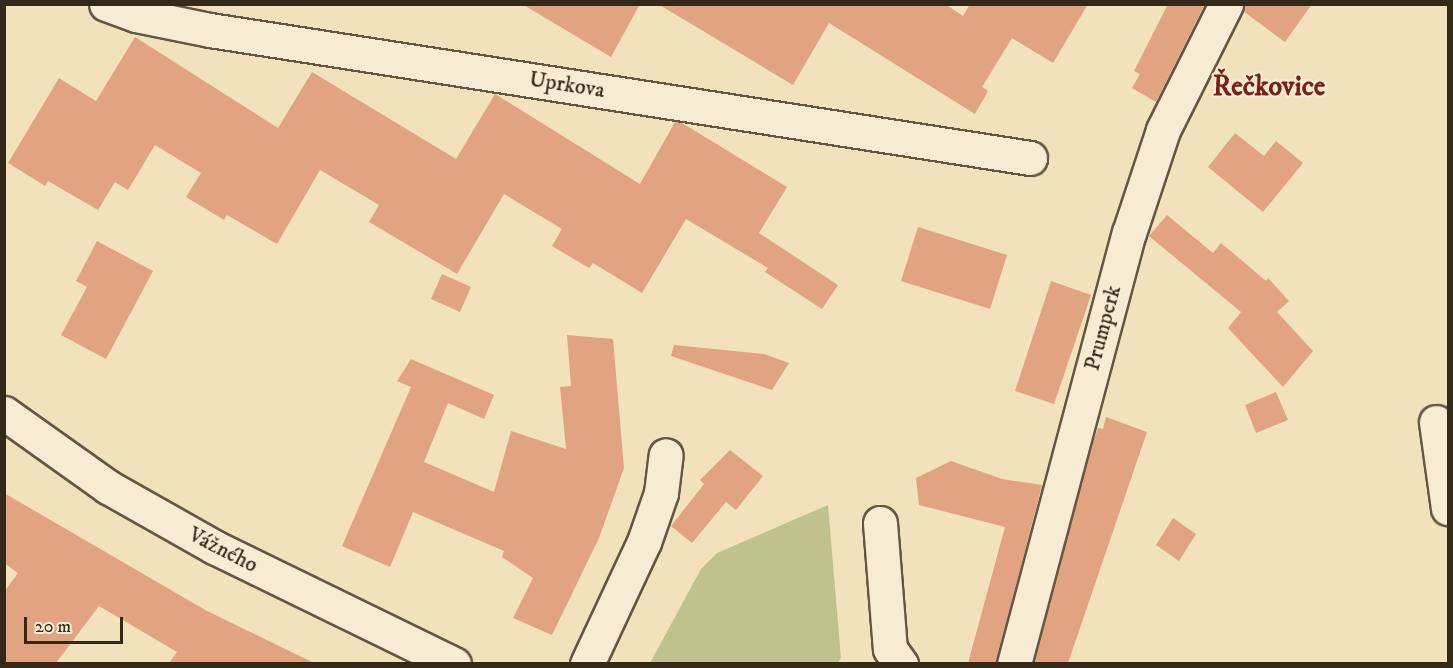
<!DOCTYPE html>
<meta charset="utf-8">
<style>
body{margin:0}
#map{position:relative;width:1453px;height:668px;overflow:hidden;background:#f2e2bc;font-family:"IM FELL DW Pica",serif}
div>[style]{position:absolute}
.green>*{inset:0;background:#c0c28d}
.building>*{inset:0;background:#e1a381}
.roads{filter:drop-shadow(2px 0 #645642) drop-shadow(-2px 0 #645642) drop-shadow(0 2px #645642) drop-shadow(0 -2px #645642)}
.minor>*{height:33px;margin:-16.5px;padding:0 16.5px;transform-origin:16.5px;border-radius:16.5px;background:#f7ecd3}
span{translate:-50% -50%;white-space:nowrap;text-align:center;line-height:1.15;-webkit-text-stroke:4.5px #f7ecd3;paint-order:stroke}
.street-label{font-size:22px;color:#342819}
.district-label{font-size:28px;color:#7a1f14;font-weight:700}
.frame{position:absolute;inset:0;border:6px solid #342819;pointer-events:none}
.scale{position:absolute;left:24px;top:617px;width:99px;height:27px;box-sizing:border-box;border:3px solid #342819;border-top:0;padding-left:8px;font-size:18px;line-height:21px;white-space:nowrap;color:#342819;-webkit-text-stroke:4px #f7ecd3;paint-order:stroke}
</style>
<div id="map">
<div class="green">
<div style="clip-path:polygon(828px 505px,841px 658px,838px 663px,650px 663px,701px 569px,717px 553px)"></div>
</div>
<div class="building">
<div style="clip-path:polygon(522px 4px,640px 4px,611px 57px)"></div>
<div style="clip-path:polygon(658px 4px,945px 4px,963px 16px,970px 4px,1088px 4px,1053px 63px,1012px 38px,982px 87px,988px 91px,975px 114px,829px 23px,793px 85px)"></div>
<div style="clip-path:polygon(1168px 4px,1205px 4px,1156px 102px,1132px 88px,1140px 74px,1134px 71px)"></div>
<div style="clip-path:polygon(1244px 4px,1312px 4px,1285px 42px,1243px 11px)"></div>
<div style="clip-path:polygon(135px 37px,278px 128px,312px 72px,456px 159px,495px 94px,640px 184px,675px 122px,682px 123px,787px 187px,759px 233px,838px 285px,822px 309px,765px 272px,768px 268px,686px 219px,642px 293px,593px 263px,589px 268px,552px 246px,562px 229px,504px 194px,457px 274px,369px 222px,379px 205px,320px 170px,277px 244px,227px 215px,224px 220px,186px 197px,201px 173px,155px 145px,128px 190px,115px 182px,98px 210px,48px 181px,45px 186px,8px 163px,59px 78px,96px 101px)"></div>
<div style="clip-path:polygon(1235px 133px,1264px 156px,1276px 141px,1303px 163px,1263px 212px,1208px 167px)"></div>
<div style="clip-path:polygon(1167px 215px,1213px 253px,1221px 243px,1266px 281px,1268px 278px,1289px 301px,1277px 312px,1313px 351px,1283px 387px,1228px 328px,1241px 312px,1149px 236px)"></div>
<div style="clip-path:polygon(918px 227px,1007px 255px,990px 309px,901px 281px)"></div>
<div style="clip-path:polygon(97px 241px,153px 271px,106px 359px,61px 335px,87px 287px,76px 281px)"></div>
<div style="clip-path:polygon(442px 274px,471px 287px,460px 312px,431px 299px)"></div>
<div style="clip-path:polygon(1051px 281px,1091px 295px,1054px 404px,1015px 391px)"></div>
<div style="clip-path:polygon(567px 335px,613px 339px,624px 468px,599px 538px,552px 635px,513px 618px,533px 578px,502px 557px,504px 551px,413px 512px,390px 567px,342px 546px,411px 387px,397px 381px,411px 359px,494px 395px,484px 419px,448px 403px,424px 462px,494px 492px,511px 431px,566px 449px,560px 387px,571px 386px)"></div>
<div style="clip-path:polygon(674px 345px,764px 354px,789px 363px,772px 390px,671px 356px)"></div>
<div style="clip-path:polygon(1276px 392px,1288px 420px,1256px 433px,1245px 405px)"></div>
<div style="clip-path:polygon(1106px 417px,1147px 432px,1068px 663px,1034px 663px,1089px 454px,1098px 428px,1103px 429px)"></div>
<div style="clip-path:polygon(730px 450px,763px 476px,736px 510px,726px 502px,692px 543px,671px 526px,704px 484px,700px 480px)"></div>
<div style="clip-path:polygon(951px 461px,1002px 479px,1042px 485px,996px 663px,968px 663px,1005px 527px,919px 505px,916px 478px)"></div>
<div style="clip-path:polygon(4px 493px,207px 611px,314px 663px,169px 663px,177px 652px,99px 606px,56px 663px,4px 663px,4px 592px,18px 573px,4px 563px)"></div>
<div style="clip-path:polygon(1173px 518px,1196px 534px,1179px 561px,1156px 545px)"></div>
</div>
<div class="roads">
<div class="minor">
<div style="left:106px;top:4px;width:32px;rotate:20deg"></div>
<div style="left:136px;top:15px;width:76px;rotate:11.5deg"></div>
<div style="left:210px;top:30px;width:830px;rotate:8.87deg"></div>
<div style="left:4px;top:413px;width:128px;rotate:35.4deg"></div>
<div style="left:108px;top:487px;width:122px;rotate:29.5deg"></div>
<div style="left:214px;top:547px;width:267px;rotate:26deg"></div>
<div style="left:1436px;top:422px;width:87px;rotate:82.1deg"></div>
<div style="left:880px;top:523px;width:126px;rotate:85.5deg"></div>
<div style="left:890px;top:649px;width:19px;rotate:54deg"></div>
<div style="left:587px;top:664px;width:135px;rotate:-65deg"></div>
<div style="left:644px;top:542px;width:52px;rotate:-70.9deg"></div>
<div style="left:661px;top:493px;width:38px;rotate:-83deg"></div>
<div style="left:1014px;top:664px;width:446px;rotate:-75.1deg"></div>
<div style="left:1129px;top:233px;width:108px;rotate:-71.7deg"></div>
<div style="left:1163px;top:130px;width:141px;rotate:-63.4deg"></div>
</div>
</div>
<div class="street-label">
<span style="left:567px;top:85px;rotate:9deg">Uprkova</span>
<span style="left:1103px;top:328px;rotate:-75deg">Prumperk</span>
<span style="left:223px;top:550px;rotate:27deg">Vážného</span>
</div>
<div class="district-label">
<span style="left:1269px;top:87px">Řečkovice</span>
</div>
<div class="frame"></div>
<div class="scale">20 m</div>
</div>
